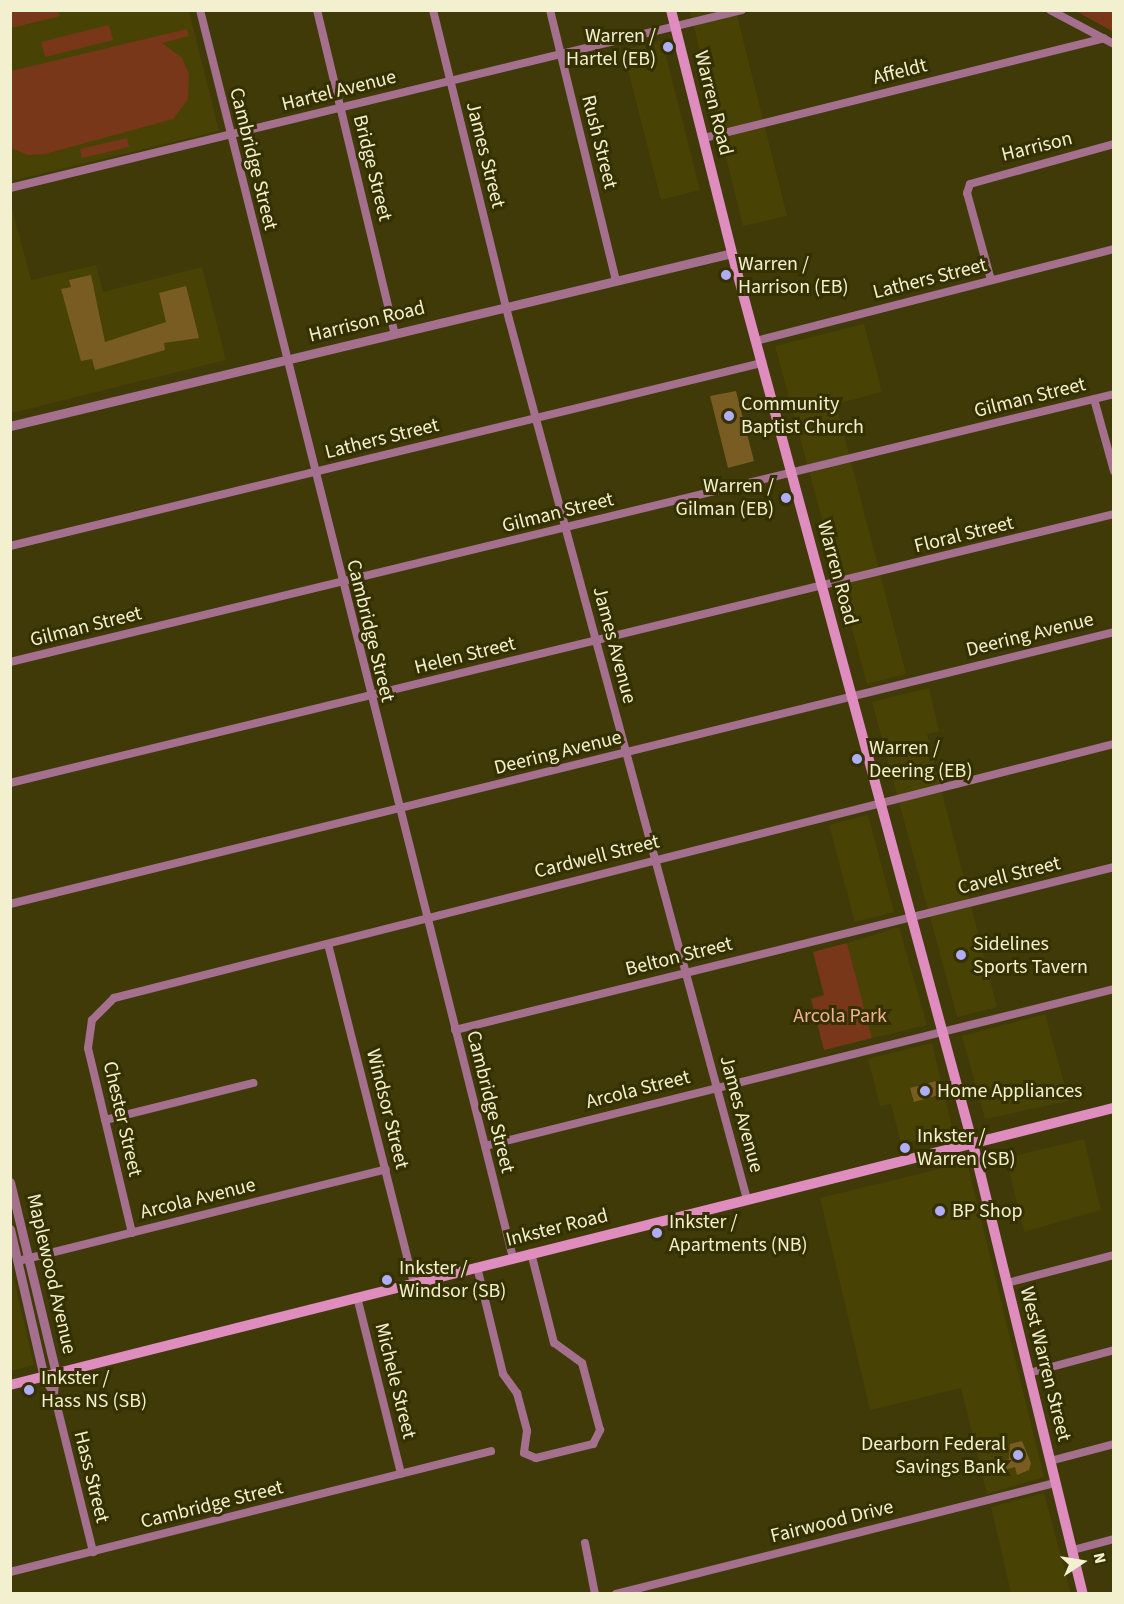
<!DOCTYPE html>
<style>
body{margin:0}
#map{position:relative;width:1124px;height:1604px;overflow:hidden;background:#3f3a07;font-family:"Source Sans 3",sans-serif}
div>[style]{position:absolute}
.built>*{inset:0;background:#484205}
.green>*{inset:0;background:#793719}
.building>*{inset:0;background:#785c21}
.minor>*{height:8px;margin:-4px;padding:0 4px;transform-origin:4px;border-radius:4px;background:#a4708e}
.tertiary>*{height:9px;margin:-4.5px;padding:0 4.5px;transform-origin:4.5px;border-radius:4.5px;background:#a4708e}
.secondary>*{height:10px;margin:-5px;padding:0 5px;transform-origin:5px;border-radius:5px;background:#df8dbe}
.dots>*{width:16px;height:16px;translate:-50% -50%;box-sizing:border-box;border:3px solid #353000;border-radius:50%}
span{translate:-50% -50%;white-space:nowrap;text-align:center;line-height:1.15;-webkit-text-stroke:6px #353000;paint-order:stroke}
.poi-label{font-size:20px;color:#f2f0cf}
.right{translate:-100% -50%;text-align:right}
.left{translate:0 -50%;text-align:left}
.street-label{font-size:20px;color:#f2f0cf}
.park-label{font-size:20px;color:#f2b196}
.frame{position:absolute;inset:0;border:12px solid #f2f0cf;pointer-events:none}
.north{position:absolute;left:1052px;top:1532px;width:60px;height:60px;-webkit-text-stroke:4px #353000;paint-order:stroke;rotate:78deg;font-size:16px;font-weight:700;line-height:24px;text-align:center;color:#f2f0cf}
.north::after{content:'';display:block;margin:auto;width:21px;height:27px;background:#f2f0cf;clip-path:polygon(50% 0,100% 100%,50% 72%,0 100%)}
</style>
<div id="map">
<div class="built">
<div style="clip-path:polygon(10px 11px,189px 11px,219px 131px,11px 181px)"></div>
<div style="clip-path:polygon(690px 11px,736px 11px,787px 216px,743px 226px)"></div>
<div style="clip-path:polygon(662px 40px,700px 190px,661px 200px,623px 50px)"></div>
<div style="clip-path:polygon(10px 201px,31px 280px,96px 265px,103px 292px,202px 267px,226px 360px,11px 413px)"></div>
<div style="clip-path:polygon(864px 324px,882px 392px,836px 404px,906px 674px,867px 684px,775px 346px)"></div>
<div style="clip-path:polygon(929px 688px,939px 731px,927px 734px,997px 1007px,957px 1017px,872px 702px)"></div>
<div style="clip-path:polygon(868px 815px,894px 912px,855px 922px,829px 825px)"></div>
<div style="clip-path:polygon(899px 927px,927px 1025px,872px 1038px,847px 943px)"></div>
<div style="clip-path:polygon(1045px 1014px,1069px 1101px,985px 1119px,962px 1036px)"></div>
<div style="clip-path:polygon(932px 1043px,953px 1131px,901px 1144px,891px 1104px,880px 1106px,868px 1059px)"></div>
<div style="clip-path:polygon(1084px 1139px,1101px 1210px,1024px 1232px,1006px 1158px)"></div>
<div style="clip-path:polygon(967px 1162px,1044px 1477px,987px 1494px,961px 1388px,870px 1410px,820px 1198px)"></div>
<div style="clip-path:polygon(10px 1263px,34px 1365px,11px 1371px,10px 1371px)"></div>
<div style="clip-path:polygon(1044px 1493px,1071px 1593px,1011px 1593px,991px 1507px)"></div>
</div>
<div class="green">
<div style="clip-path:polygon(10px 11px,58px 11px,60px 16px,11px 28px)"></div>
<div style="clip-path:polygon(1076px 11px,1113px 11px,1113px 33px,1110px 30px)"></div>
<div style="clip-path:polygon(109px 25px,113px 40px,45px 57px,41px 42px)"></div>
<div style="clip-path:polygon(187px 29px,189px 36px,162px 43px,182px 58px,189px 74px,188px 99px,173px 119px,45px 154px,28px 155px,11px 148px,11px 71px)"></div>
<div style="clip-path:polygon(127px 138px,129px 147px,82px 158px,80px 149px)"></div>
<div style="clip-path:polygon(847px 943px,872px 1038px,824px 1050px,811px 999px,824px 995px,813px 952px)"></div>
</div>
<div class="building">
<div style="clip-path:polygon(91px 275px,105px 342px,166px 322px,159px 293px,186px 286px,199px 338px,164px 343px,165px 350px,95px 370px,92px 359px,81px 361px,61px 289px,71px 287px,69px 280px)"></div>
<div style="clip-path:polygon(736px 391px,754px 461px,728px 468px,710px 396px)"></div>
<div style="clip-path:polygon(936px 1081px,939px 1095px,914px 1102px,910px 1088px)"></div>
<div style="clip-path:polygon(1022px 1441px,1031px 1463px,1029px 1470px,1017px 1475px,1015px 1467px,1004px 1470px,1002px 1461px,1009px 1459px,1010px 1444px)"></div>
</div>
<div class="minor">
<div style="left:200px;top:10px;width:1287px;rotate:75.92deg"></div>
<div style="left:317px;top:10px;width:333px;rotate:76.5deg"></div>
<div style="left:433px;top:10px;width:318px;rotate:76.2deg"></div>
<div style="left:509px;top:319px;width:912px;rotate:74.87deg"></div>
<div style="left:550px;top:10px;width:279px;rotate:76.3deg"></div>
<div style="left:1050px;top:10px;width:72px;rotate:28deg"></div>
<div style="left:704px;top:138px;width:412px;rotate:-14deg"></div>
<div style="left:10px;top:188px;width:753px;rotate:-13.67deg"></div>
<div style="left:991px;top:280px;width:90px;rotate:-105.4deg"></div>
<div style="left:967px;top:193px;width:9px;rotate:-72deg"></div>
<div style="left:970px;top:184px;width:149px;rotate:-15.5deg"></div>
<div style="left:756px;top:341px;width:370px;rotate:-14.4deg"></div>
<div style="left:1094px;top:399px;width:75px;rotate:74.5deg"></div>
<div style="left:10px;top:546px;width:774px;rotate:-13.68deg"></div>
<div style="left:10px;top:662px;width:1136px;rotate:-13.64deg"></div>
<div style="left:10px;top:783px;width:1136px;rotate:-13.69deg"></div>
<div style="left:10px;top:904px;width:1137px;rotate:-13.84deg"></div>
<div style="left:328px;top:944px;width:350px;rotate:75.8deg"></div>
<div style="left:455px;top:1030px;width:679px;rotate:-13.89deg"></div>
<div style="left:105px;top:1120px;width:153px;rotate:-14deg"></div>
<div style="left:485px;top:1146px;width:648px;rotate:-14.01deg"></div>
<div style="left:132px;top:1233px;width:190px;rotate:-103.4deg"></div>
<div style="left:88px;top:1048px;width:28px;rotate:-82deg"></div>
<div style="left:92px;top:1020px;width:31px;rotate:-45deg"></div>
<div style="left:114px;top:998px;width:1032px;rotate:-14.25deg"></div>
<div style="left:18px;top:1261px;width:379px;rotate:-14deg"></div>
<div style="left:477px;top:1267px;width:110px;rotate:76.3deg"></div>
<div style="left:503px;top:1374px;width:24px;rotate:54deg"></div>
<div style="left:517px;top:1393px;width:39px;rotate:75deg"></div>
<div style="left:527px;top:1431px;width:22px;rotate:98deg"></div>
<div style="left:524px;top:1453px;width:13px;rotate:23deg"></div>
<div style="left:536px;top:1458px;width:59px;rotate:-13.8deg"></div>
<div style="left:593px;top:1444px;width:16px;rotate:-63deg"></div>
<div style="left:600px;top:1430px;width:69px;rotate:-105deg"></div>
<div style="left:582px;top:1363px;width:34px;rotate:-144deg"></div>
<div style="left:554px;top:1343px;width:93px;rotate:-104.3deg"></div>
<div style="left:1007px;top:1283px;width:111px;rotate:-14.7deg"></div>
<div style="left:357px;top:1297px;width:182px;rotate:76deg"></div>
<div style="left:1029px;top:1373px;width:88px;rotate:-15.1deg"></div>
<div style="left:56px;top:1374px;width:20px;rotate:96deg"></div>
<div style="left:54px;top:1394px;width:163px;rotate:76.1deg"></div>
<div style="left:44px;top:1377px;width:20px;rotate:60deg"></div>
<div style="left:1050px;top:1461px;width:66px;rotate:-14.9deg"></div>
<div style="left:585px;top:1543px;width:52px;rotate:78.9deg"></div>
<div style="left:1073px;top:1550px;width:42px;rotate:-15deg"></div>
<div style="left:10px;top:1572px;width:496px;rotate:-14.1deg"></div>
<div style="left:616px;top:1594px;width:454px;rotate:-14.2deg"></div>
</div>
<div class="tertiary">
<div style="left:10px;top:426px;width:742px;rotate:-13.47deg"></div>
<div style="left:10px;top:1182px;width:197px;rotate:76.5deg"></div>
<div style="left:10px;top:1229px;width:152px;rotate:77.1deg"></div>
</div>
<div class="secondary">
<div style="left:671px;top:10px;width:270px;rotate:75.9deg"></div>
<div style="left:737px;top:272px;width:912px;rotate:74.87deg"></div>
<div style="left:975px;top:1152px;width:455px;rotate:76.3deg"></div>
<div style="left:10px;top:1385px;width:1138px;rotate:-14.09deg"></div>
</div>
<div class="dots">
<div style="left:668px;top:47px;background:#aeaefa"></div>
<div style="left:726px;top:275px;background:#aeaefa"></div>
<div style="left:729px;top:416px;background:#aeaefa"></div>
<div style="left:786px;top:498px;background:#aeaefa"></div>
<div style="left:857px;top:759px;background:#aeaefa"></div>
<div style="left:961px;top:955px;background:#aeaefa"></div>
<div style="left:925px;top:1091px;background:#aeaefa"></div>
<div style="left:905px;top:1148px;background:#aeaefa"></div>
<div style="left:940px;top:1211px;background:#aeaefa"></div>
<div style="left:657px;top:1233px;background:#aeaefa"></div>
<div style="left:387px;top:1280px;background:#aeaefa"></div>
<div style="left:29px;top:1390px;background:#aeaefa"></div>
<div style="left:1018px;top:1455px;background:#aeaefa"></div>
</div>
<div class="poi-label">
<span class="right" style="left:656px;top:48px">Warren /<br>Hartel (EB)</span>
<span class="left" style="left:738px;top:276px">Warren /<br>Harrison (EB)</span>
<span class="left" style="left:741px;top:416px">Community<br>Baptist Church</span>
<span class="right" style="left:774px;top:498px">Warren /<br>Gilman (EB)</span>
<span class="left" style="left:869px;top:760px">Warren /<br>Deering (EB)</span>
<span class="left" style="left:973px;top:956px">Sidelines<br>Sports Tavern</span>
<span class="left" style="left:937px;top:1091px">Home Appliances</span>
<span class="left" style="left:917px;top:1148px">Inkster /<br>Warren (SB)</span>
<span class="left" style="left:952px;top:1211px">BP Shop</span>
<span class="left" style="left:669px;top:1234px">Inkster /<br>Apartments (NB)</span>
<span class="left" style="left:399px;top:1280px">Inkster /<br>Windsor (SB)</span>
<span class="left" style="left:41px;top:1390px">Inkster /<br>Hass NS (SB)</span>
<span class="right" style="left:1006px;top:1456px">Dearborn Federal<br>Savings Bank</span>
</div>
<div class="street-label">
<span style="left:900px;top:72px;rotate:-14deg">Affeldt</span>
<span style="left:339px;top:91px;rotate:-14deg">Hartel Avenue</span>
<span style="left:713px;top:103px;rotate:76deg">Warren Road</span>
<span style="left:599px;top:142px;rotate:76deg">Rush Street</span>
<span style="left:1037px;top:147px;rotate:-14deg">Harrison</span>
<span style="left:485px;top:155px;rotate:76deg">James Street</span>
<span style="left:253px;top:159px;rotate:76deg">Cambridge Street</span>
<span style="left:372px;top:168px;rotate:76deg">Bridge Street</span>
<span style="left:930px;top:279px;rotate:-14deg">Lathers Street</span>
<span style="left:367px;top:322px;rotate:-14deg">Harrison Road</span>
<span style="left:1030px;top:398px;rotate:-14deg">Gilman Street</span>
<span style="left:382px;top:439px;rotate:-14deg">Lathers Street</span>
<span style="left:558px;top:513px;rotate:-14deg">Gilman Street</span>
<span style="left:964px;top:535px;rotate:-14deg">Floral Street</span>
<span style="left:837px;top:573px;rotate:75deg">Warren Road</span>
<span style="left:86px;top:627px;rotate:-14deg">Gilman Street</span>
<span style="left:370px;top:631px;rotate:76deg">Cambridge Street</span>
<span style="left:1030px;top:635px;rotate:-14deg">Deering Avenue</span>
<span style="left:614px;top:645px;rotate:75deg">James Avenue</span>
<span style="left:465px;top:656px;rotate:-14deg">Helen Street</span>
<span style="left:558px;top:753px;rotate:-14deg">Deering Avenue</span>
<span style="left:597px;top:857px;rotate:-14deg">Cardwell Street</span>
<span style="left:1009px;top:876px;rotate:-14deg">Cavell Street</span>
<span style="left:679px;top:957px;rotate:-14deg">Belton Street</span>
<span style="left:638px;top:1090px;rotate:-14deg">Arcola Street</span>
<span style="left:490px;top:1102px;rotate:76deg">Cambridge Street</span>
<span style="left:387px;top:1109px;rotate:76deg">Windsor Street</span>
<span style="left:741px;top:1114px;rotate:75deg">James Avenue</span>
<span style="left:122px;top:1119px;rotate:77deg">Chester Street</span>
<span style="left:198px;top:1199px;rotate:-14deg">Arcola Avenue</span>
<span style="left:557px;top:1228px;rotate:-14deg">Inkster Road</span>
<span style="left:51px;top:1274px;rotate:77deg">Maplewood Avenue</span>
<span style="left:1045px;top:1364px;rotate:76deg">West Warren Street</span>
<span style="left:395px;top:1381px;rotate:76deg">Michele Street</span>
<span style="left:91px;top:1477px;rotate:76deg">Hass Street</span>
<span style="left:212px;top:1505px;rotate:-14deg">Cambridge Street</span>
<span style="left:832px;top:1522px;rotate:-14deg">Fairwood Drive</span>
</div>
<div class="park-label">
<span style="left:840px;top:1016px">Arcola Park</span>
</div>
<div class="frame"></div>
<div class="north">N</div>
</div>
